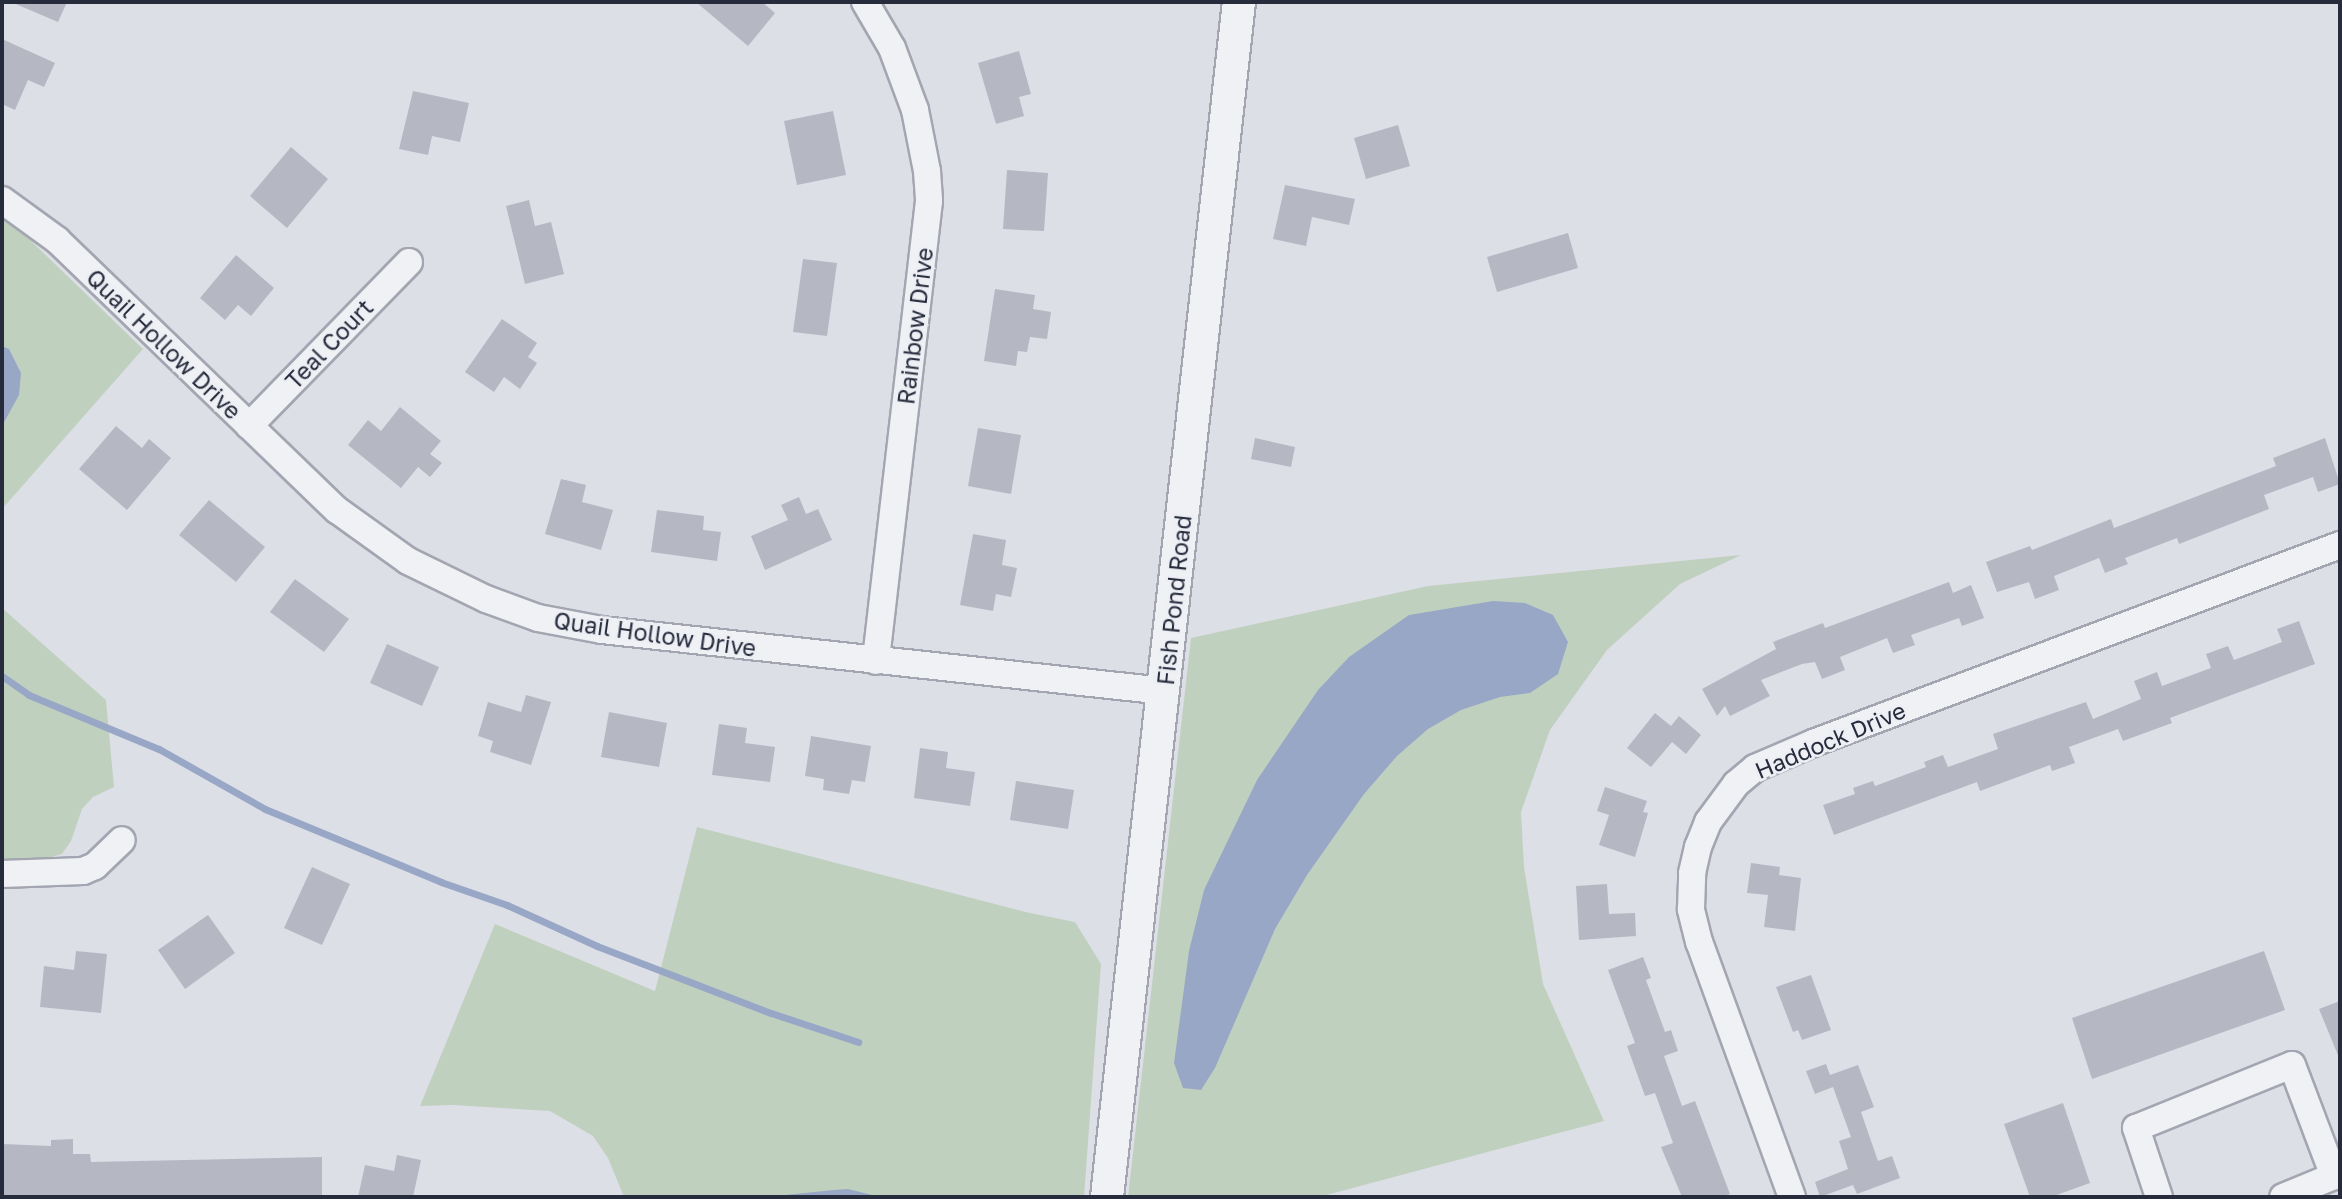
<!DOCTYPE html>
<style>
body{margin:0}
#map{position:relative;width:2342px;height:1199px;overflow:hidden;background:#dddfe7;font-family:"Golos Text",sans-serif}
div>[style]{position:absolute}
.green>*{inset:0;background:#c0d0bf}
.water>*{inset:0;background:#99a7c6}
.stream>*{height:7px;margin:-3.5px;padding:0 3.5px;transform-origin:3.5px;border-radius:3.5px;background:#99a7c6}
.building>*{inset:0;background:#b5b8c3}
.roads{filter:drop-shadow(2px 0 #a3a6b1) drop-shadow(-2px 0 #a3a6b1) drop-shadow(0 2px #a3a6b1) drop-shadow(0 -2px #a3a6b1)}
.minor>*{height:26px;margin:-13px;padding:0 13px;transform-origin:13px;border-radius:13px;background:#f0f1f5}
.tertiary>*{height:32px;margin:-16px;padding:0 16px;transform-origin:16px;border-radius:16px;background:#f0f1f5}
span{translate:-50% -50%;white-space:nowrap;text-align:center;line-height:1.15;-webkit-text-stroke:5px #edeff4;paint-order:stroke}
.street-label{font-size:23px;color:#272c3d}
.frame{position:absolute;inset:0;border:4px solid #272c3d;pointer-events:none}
</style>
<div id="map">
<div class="green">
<div style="clip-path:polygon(2px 218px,28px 238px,143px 349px,2px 509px)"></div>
<div style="clip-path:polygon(1741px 555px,1680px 584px,1607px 650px,1550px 730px,1521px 812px,1524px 867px,1543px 984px,1604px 1121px,1319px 1197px,1128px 1197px,1191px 638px,1428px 586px)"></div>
<div style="clip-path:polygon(2px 608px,106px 700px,114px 787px,93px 797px,82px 809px,71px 841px,62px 854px,42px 860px,2px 860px)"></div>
<div style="clip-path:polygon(697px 827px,1030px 913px,1075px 922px,1101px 964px,1084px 1197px,624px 1197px,608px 1158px,593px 1136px,550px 1111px,453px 1105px,420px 1106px,495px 924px,655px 991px)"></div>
</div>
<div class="water">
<div style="clip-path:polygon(2px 346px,9px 349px,21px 373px,19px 395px,2px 426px)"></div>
<div style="clip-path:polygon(1493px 601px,1525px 603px,1553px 615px,1568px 642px,1558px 674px,1530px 693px,1500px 697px,1461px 710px,1428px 729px,1397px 756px,1364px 794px,1307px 875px,1275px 929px,1215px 1068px,1201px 1090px,1183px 1088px,1174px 1063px,1189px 951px,1204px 890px,1257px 780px,1318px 690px,1349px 657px,1409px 615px)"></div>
<div style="clip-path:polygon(848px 1189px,880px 1197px,765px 1197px,834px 1190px)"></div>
</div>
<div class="stream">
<div style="left:2px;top:676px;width:33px;rotate:35deg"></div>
<div style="left:29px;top:695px;width:141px;rotate:22.6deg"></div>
<div style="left:159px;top:749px;width:122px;rotate:29.5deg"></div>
<div style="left:265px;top:809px;width:191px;rotate:22.5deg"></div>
<div style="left:441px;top:882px;width:70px;rotate:19.2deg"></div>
<div style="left:507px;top:905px;width:99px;rotate:24.5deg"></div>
<div style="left:597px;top:946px;width:186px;rotate:21.1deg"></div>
<div style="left:771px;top:1013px;width:92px;rotate:18.4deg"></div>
</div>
<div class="building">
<div style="clip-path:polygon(11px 2px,67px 2px,58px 22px)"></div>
<div style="clip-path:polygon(696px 2px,762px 2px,775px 13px,748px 46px)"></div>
<div style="clip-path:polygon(2px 39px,55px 63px,44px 87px,28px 80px,15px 110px,2px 104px)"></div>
<div style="clip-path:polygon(1019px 51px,1031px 94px,1019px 97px,1024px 116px,996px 124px,978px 63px)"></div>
<div style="clip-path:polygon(413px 91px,469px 103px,460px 142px,432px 136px,428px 155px,399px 149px)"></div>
<div style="clip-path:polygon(833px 111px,846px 175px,797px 185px,784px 121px)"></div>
<div style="clip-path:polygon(1398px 125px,1410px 166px,1366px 179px,1354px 138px)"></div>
<div style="clip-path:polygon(291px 147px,328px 179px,287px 228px,250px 196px)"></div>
<div style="clip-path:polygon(1007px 170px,1048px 173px,1044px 231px,1003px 229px)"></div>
<div style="clip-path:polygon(1285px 185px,1355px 199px,1349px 225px,1312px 217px,1306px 246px,1273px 239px)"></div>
<div style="clip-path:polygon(529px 200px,535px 226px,551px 222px,564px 274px,525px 284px,506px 206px)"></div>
<div style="clip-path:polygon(1568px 233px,1578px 268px,1497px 292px,1487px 257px)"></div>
<div style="clip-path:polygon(236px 255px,274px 288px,251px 316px,238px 305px,225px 320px,200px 298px)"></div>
<div style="clip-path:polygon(803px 259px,837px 263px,827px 336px,793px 332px)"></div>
<div style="clip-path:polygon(995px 289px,1035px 295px,1033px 309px,1051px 312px,1047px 339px,1030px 337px,1027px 352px,1018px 351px,1016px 366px,984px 361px)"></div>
<div style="clip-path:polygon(502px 319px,537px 343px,528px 357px,537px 363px,520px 389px,504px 377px,494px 392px,465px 372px)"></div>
<div style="clip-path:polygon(400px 407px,441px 441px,430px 454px,442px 463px,430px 477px,418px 467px,401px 488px,348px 445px,368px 420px,381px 431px)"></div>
<div style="clip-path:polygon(116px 426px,142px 448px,149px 439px,171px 458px,127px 510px,79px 469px)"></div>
<div style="clip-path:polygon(978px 428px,1021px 435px,1011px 494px,968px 486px)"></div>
<div style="clip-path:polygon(1255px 438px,1295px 447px,1291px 467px,1251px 459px)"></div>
<div style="clip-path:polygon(2325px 438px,2340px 484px,2318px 492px,2313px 477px,2264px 495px,2269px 509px,2179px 544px,2177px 538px,2125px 558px,2128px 564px,2105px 573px,2099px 558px,2054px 576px,2059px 590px,2035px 599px,2029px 582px,1997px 592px,1986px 562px,2030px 546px,2032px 550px,2111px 519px,2114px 528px,2276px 466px,2273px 458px)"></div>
<div style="clip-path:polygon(561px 479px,586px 485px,582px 502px,613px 510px,601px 550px,545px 534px)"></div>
<div style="clip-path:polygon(799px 497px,806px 514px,818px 509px,832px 540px,765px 570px,751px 536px,788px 520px,781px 505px)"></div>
<div style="clip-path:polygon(209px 500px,265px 547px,236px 582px,179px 535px)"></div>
<div style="clip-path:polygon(657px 510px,704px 516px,703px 530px,721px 532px,717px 561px,651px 552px)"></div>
<div style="clip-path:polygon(973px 534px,1006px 540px,1002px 565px,1017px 568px,1011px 597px,996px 594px,993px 611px,960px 605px)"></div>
<div style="clip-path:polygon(295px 579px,349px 619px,324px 652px,270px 612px)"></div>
<div style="clip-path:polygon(1949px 582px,1953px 593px,1971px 585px,1984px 618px,1962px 626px,1959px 618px,1911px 635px,1915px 645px,1893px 653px,1887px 638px,1840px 657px,1845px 670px,1822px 679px,1815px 662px,1802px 664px,1761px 680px,1770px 696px,1730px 716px,1725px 706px,1717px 716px,1702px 689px,1776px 649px,1773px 642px,1823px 623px,1825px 628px)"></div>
<div style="clip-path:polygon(2299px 621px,2315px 664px,2170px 718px,2172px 723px,2123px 741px,2118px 729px,2069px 747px,2075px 763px,2052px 771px,2050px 765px,1980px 791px,1977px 782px,1834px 835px,1823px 805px,1855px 794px,1853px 788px,1873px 781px,1875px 786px,1926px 767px,1924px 762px,1943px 755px,1948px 767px,1998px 749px,1993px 734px,2086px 702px,2093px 719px,2141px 699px,2134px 681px,2157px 672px,2162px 686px,2211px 668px,2206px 654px,2228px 646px,2234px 660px,2282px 642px,2277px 629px)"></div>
<div style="clip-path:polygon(387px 644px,439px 667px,422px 706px,370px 683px)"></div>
<div style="clip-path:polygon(526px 695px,551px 702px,531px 765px,490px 752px,493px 741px,478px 736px,488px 702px,521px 712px)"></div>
<div style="clip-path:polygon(609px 712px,667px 723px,659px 767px,601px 757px)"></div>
<div style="clip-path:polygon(1655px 713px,1671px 726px,1679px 716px,1701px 735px,1686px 754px,1672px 742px,1651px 767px,1627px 748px)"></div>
<div style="clip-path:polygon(719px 724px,747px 728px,745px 743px,775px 747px,770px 782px,712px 775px)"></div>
<div style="clip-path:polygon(811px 736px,871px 746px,865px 782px,852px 780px,849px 794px,823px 790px,824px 779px,805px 776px)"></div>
<div style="clip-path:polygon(920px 748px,948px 752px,946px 768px,975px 772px,970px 806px,914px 798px)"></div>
<div style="clip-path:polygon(1016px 781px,1074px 790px,1068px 829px,1010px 820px)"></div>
<div style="clip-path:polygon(1605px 787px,1647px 801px,1643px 812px,1648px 813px,1635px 857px,1599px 845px,1609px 815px,1597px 811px)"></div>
<div style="clip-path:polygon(1751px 863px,1780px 867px,1779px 875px,1801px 878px,1795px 931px,1764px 927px,1768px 895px,1747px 893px)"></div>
<div style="clip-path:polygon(312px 867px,350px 884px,322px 945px,284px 928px)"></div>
<div style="clip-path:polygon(1607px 884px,1609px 914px,1635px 913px,1636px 936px,1579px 940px,1576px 886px)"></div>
<div style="clip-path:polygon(208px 915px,235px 953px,185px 989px,158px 950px)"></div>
<div style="clip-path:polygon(76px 951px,107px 954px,101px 1013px,40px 1007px,44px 966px,74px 970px)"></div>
<div style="clip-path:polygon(2264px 951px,2285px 1010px,2092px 1079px,2072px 1018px)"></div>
<div style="clip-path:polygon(1643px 957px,1651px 978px,1646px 980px,1665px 1032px,1671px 1030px,1678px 1051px,1664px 1056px,1682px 1106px,1695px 1101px,1730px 1194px,1719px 1197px,1682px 1197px,1661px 1147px,1673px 1143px,1655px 1093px,1645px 1096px,1627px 1046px,1635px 1043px,1608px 970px)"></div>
<div style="clip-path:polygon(1811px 975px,1831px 1030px,1802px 1040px,1798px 1030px,1793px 1032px,1776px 987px)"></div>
<div style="clip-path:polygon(2340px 1001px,2340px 1060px,2319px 1009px)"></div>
<div style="clip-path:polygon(1826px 1064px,1830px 1075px,1858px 1065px,1874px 1107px,1861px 1112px,1878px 1161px,1892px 1156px,1900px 1178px,1857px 1194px,1853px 1185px,1820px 1197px,1815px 1182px,1848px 1169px,1839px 1141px,1851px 1137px,1833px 1087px,1815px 1094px,1806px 1071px)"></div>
<div style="clip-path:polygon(2063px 1103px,2090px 1183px,2051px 1197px,2030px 1197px,2004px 1124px)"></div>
<div style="clip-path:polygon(73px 1139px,73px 1154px,90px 1154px,91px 1162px,322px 1157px,322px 1197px,2px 1197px,2px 1144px,51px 1146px,51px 1140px)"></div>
<div style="clip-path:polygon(397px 1155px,421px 1160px,413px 1197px,358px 1197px,365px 1165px,394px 1171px)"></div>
</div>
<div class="roads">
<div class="minor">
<div style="left:865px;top:2px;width:53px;rotate:59.6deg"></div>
<div style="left:892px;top:48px;width:66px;rotate:69.6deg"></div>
<div style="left:915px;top:110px;width:62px;rotate:78.9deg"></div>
<div style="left:927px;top:171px;width:30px;rotate:86deg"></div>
<div style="left:929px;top:201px;width:463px;rotate:96.6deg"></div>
<div style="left:2px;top:200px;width:68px;rotate:36deg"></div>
<div style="left:57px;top:240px;width:389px;rotate:44deg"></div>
<div style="left:337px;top:510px;width:87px;rotate:35.7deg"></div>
<div style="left:408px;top:561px;width:87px;rotate:26deg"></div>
<div style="left:486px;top:599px;width:55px;rotate:20.1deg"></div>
<div style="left:538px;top:618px;width:65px;rotate:10.6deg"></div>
<div style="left:602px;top:630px;width:565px;rotate:6.19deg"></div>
<div style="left:249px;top:426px;width:229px;rotate:-45.7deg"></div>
<div style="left:2px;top:874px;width:81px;rotate:-2.1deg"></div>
<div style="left:83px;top:871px;width:13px;rotate:-23deg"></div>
<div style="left:95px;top:866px;width:37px;rotate:-44deg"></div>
<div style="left:1792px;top:1197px;width:271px;rotate:-110deg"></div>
<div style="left:1699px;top:942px;width:34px;rotate:-104deg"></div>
<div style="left:1691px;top:909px;width:36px;rotate:-88deg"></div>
<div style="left:1692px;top:873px;width:27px;rotate:-77deg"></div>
<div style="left:1698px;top:847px;width:27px;rotate:-68deg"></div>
<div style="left:1708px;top:822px;width:47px;rotate:-53.6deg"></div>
<div style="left:1736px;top:784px;width:25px;rotate:-40deg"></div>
<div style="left:1755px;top:768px;width:63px;rotate:-23.3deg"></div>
<div style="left:1813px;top:743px;width:563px;rotate:-20.59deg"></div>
<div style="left:2159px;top:1197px;width:73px;rotate:-108.4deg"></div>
<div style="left:2136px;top:1128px;width:168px;rotate:-22deg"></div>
<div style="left:2292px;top:1065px;width:119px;rotate:69.3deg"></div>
<div style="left:2334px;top:1176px;width:55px;rotate:157.6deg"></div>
</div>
<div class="tertiary">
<div style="left:1107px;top:1197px;width:1202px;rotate:-83.7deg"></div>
</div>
</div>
<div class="street-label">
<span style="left:915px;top:326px;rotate:-83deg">Rainbow Drive</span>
<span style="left:164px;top:344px;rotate:44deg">Quail Hollow Drive</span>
<span style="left:329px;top:344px;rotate:-46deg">Teal Court</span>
<span style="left:1174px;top:600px;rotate:-84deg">Fish Pond Road</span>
<span style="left:655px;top:634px;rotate:8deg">Quail Hollow Drive</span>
<span style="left:1830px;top:740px;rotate:-23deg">Haddock Drive</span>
</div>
<div class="frame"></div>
</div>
